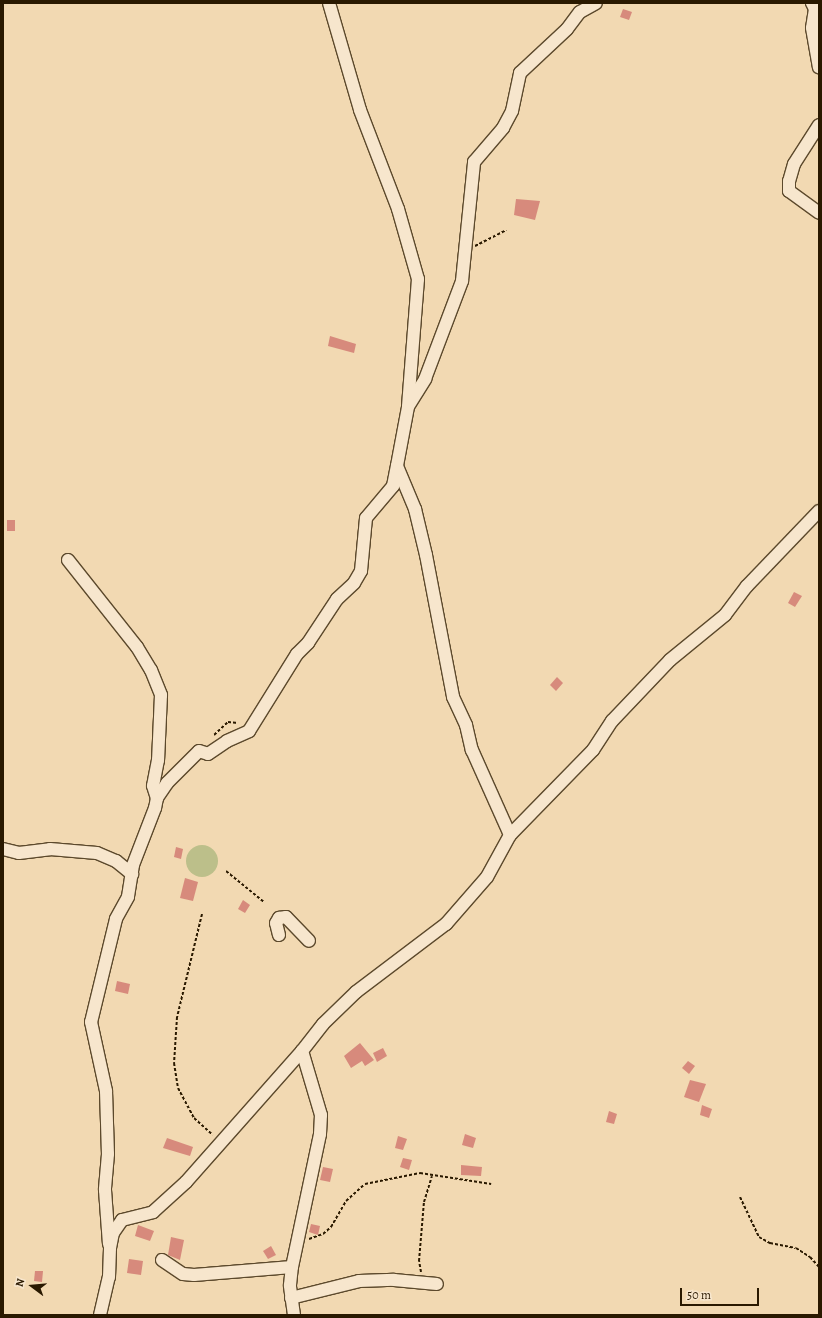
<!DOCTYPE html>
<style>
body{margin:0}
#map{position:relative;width:822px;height:1318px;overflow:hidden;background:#f2d9b2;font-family:Alegreya,serif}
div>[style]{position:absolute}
.green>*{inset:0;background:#bcbf8a}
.round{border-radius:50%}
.building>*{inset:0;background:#d78a7c}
.path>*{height:2px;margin-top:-1px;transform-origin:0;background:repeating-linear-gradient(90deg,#2a1900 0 3px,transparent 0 5px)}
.roads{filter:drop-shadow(1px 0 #5c492c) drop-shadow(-1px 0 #5c492c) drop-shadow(0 1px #5c492c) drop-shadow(0 -1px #5c492c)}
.street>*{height:12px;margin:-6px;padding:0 6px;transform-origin:6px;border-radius:6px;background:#f7e6cd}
span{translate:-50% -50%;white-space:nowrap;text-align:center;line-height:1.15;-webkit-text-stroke:3.5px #f7e6cd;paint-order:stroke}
.frame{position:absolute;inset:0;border:4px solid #2a1900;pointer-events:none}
.north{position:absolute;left:12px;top:1266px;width:40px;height:40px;-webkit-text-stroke:3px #f7e6cd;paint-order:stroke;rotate:286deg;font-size:11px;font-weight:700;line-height:16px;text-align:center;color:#2a1900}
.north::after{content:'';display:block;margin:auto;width:14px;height:18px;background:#2a1900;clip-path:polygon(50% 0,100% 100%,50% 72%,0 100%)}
.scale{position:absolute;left:680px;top:1288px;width:79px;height:18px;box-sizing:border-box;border:2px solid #2a1900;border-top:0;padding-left:5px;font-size:12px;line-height:14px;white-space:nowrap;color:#2a1900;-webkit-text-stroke:3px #f7e6cd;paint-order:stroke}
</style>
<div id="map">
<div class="green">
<div class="round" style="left:186px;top:845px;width:32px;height:32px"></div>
</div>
<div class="building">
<div style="clip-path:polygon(623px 9px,632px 12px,629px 20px,620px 17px)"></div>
<div style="clip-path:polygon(516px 199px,540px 201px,535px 220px,514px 215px)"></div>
<div style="clip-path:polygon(330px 336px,356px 344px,354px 353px,328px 346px)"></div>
<div style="clip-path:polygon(7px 520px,15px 520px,15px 531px,7px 531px)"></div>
<div style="clip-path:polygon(794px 592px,802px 596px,795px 607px,788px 603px)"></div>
<div style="clip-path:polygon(557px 677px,563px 683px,556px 691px,550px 685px)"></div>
<div style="clip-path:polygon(176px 847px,183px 849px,181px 859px,174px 857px)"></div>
<div style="clip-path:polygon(185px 878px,198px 882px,193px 901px,180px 898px)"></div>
<div style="clip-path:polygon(243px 900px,250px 905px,245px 913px,238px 909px)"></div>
<div style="clip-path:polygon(117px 981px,130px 984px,128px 994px,115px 991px)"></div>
<div style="clip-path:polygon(360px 1043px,374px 1060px,365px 1066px,362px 1061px,351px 1068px,344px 1056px)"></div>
<div style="clip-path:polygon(383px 1048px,387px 1056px,377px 1062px,373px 1053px)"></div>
<div style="clip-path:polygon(688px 1061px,695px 1066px,689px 1074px,682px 1068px)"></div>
<div style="clip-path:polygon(690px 1080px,706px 1084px,699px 1102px,684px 1097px)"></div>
<div style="clip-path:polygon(702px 1105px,712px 1109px,709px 1118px,700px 1115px)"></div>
<div style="clip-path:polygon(609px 1111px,617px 1114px,614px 1124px,606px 1122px)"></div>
<div style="clip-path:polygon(465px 1134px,476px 1138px,473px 1148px,462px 1145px)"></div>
<div style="clip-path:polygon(398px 1136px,407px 1139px,403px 1150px,395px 1148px)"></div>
<div style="clip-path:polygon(167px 1138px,193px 1147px,190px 1156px,163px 1148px)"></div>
<div style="clip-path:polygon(403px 1158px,412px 1160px,409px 1170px,400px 1167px)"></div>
<div style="clip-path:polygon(461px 1165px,482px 1167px,481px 1176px,461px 1175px)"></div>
<div style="clip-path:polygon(323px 1167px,333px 1169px,330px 1182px,320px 1180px)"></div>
<div style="clip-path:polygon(311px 1224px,320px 1226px,318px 1235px,309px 1232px)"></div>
<div style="clip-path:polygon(138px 1225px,154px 1231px,150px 1241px,135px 1236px)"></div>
<div style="clip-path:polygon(171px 1237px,184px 1240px,180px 1260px,168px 1255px)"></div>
<div style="clip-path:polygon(271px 1246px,276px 1255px,268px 1259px,263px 1251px)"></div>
<div style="clip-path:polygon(129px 1259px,143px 1261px,141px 1275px,127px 1273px)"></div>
<div style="clip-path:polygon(35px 1271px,43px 1271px,42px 1282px,34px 1281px)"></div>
</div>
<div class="path">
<div style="left:475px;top:246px;width:35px;rotate:-27deg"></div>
<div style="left:214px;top:735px;width:19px;rotate:-43deg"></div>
<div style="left:228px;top:722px;width:10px;rotate:6deg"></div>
<div style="left:226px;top:871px;width:49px;rotate:39.2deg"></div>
<div style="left:202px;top:914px;width:106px;rotate:103.6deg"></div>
<div style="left:177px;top:1017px;width:46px;rotate:93.7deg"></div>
<div style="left:174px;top:1063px;width:25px;rotate:81deg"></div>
<div style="left:178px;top:1088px;width:34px;rotate:62deg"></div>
<div style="left:194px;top:1118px;width:25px;rotate:42deg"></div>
<div style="left:740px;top:1197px;width:44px;rotate:64.6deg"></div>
<div style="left:759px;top:1237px;width:13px;rotate:29deg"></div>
<div style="left:770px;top:1243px;width:26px;rotate:11deg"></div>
<div style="left:796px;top:1248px;width:17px;rotate:33deg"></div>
<div style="left:810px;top:1257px;width:13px;rotate:48deg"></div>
<div style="left:309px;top:1239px;width:15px;rotate:-20deg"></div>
<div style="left:323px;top:1234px;width:11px;rotate:-41deg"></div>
<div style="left:331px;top:1227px;width:30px;rotate:-60deg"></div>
<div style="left:346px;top:1201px;width:25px;rotate:-42deg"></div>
<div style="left:365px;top:1184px;width:56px;rotate:-11.3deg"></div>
<div style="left:420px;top:1173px;width:72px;rotate:8.8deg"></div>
<div style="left:421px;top:1272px;width:11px;rotate:-100deg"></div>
<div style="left:419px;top:1261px;width:59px;rotate:-85.2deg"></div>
<div style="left:424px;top:1202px;width:27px;rotate:-73deg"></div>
</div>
<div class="roads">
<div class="street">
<div style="left:329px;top:3px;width:111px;rotate:73.8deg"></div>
<div style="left:360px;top:110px;width:106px;rotate:69deg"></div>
<div style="left:398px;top:209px;width:73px;rotate:74.1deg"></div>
<div style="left:418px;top:279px;width:128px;rotate:94.5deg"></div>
<div style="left:408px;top:407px;width:60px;rotate:100.6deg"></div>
<div style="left:397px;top:466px;width:47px;rotate:67.3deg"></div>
<div style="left:415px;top:509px;width:47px;rotate:76.6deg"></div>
<div style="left:426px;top:555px;width:145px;rotate:79.2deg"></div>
<div style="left:453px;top:697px;width:31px;rotate:65deg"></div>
<div style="left:466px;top:725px;width:26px;rotate:77deg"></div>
<div style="left:472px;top:750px;width:93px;rotate:65.9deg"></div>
<div style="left:812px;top:3px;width:7px;rotate:63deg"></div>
<div style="left:815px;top:9px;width:19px;rotate:99deg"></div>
<div style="left:812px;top:28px;width:40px;rotate:80deg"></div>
<div style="left:819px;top:125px;width:46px;rotate:122.7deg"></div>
<div style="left:794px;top:164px;width:18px;rotate:106deg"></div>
<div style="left:789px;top:181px;width:10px;rotate:90deg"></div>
<div style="left:789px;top:191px;width:37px;rotate:36deg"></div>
<div style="left:409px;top:405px;width:31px;rotate:-58deg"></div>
<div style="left:425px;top:379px;width:105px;rotate:-69.3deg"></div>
<div style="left:462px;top:281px;width:120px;rotate:-84.2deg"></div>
<div style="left:474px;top:162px;width:45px;rotate:-49.5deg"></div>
<div style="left:503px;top:128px;width:19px;rotate:-62deg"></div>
<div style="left:512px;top:111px;width:39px;rotate:-78deg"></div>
<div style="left:520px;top:73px;width:64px;rotate:-43.1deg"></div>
<div style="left:567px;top:29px;width:21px;rotate:-53deg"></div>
<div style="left:580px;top:12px;width:18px;rotate:-29deg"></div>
<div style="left:68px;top:560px;width:111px;rotate:51.6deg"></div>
<div style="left:137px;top:647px;width:27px;rotate:59deg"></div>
<div style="left:151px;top:670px;width:27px;rotate:68deg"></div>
<div style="left:161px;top:695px;width:65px;rotate:92.6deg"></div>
<div style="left:158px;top:760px;width:26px;rotate:101deg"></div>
<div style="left:153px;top:786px;width:13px;rotate:72deg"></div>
<div style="left:157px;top:798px;width:10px;rotate:101deg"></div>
<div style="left:155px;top:808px;width:61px;rotate:111.1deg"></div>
<div style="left:133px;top:865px;width:32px;rotate:99deg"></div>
<div style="left:128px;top:897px;width:25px;rotate:119deg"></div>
<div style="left:116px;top:919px;width:106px;rotate:103.6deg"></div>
<div style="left:91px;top:1022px;width:71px;rotate:77.7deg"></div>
<div style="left:106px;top:1091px;width:63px;rotate:88.2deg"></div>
<div style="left:108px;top:1154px;width:36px;rotate:95deg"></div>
<div style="left:105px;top:1190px;width:54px;rotate:85.8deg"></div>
<div style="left:157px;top:798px;width:18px;rotate:-56deg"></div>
<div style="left:167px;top:783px;width:45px;rotate:-45deg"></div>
<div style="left:199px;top:751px;width:9px;rotate:18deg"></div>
<div style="left:208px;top:754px;width:23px;rotate:-34deg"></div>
<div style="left:227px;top:741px;width:24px;rotate:-24deg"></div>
<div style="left:249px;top:731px;width:91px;rotate:-58.1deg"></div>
<div style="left:297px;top:654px;width:16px;rotate:-45deg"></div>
<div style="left:308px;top:643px;width:53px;rotate:-56.6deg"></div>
<div style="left:337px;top:599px;width:23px;rotate:-43deg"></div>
<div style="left:354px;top:583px;width:14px;rotate:-60deg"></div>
<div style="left:361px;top:571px;width:53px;rotate:-84.6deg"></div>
<div style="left:366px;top:518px;width:42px;rotate:-49.8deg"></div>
<div style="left:393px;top:486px;width:20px;rotate:-79deg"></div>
<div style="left:3px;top:849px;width:16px;rotate:14deg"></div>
<div style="left:19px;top:853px;width:31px;rotate:-7deg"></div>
<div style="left:50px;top:849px;width:47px;rotate:4.9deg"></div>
<div style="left:97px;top:853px;width:21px;rotate:23deg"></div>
<div style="left:116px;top:861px;width:21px;rotate:39deg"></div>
<div style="left:279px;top:935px;width:12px;rotate:-104deg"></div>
<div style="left:276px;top:923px;width:6px;rotate:-59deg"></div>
<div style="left:279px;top:918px;width:7px;rotate:-8deg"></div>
<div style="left:286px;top:917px;width:33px;rotate:46deg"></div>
<div style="left:162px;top:1260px;width:25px;rotate:34deg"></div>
<div style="left:183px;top:1274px;width:11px;rotate:5deg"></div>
<div style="left:194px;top:1275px;width:98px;rotate:-4.7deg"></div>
<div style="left:291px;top:1298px;width:70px;rotate:-14deg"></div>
<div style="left:359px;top:1281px;width:35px;rotate:-2deg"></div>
<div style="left:394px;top:1280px;width:43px;rotate:5.3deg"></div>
<div style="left:100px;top:1315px;width:39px;rotate:-77deg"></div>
<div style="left:109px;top:1277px;width:29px;rotate:-88deg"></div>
<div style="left:110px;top:1248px;width:15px;rotate:-79deg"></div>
<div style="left:113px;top:1233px;width:16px;rotate:-55deg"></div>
<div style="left:122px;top:1220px;width:32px;rotate:-14deg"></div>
<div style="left:153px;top:1212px;width:45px;rotate:-42.3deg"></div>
<div style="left:186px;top:1182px;width:175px;rotate:-48.5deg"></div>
<div style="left:302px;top:1051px;width:34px;rotate:-52deg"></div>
<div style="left:323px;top:1024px;width:46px;rotate:-44.1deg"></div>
<div style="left:356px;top:992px;width:113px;rotate:-37.1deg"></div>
<div style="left:446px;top:924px;width:62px;rotate:-48.9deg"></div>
<div style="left:487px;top:877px;width:48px;rotate:-61.3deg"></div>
<div style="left:510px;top:835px;width:119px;rotate:-45.7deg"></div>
<div style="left:593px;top:750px;width:35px;rotate:-57deg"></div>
<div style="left:612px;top:721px;width:84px;rotate:-46.4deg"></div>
<div style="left:670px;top:660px;width:71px;rotate:-39.3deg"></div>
<div style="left:725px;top:615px;width:36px;rotate:-53deg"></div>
<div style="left:747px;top:586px;width:104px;rotate:-46.2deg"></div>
<div style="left:294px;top:1315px;width:30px;rotate:-98deg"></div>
<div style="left:290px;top:1285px;width:18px;rotate:-84deg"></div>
<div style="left:292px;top:1267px;width:136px;rotate:-78.1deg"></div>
<div style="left:320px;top:1134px;width:19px;rotate:-87deg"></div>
<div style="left:321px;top:1115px;width:67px;rotate:-106.5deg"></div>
</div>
</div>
<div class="frame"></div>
<div class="north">N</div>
<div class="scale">50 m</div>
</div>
